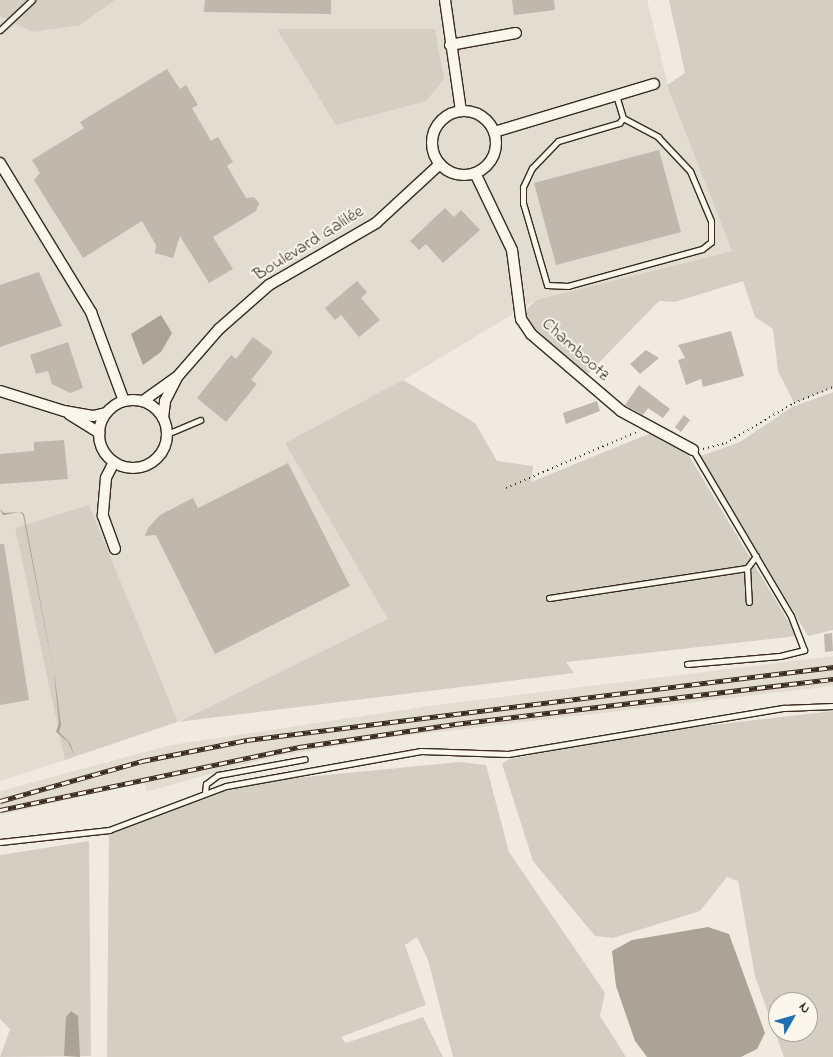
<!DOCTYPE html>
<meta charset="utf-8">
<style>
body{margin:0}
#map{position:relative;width:833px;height:1057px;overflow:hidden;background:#f0ebe0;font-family:"Indie Flower",sans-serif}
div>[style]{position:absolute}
.built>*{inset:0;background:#e2dcd1}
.green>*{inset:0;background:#d5cec3}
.water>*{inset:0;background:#aca397}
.building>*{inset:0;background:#c0b8ad}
.path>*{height:2px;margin-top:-1px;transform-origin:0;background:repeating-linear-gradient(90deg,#3b2a1e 0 1px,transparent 0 5px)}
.roads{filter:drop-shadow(1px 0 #3b2a1e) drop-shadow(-1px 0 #3b2a1e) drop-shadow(0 1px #3b2a1e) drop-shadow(0 -1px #3b2a1e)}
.service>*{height:5px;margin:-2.5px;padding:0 2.5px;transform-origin:2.5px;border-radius:2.5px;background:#fbf7ec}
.minor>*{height:10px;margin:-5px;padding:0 5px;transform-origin:5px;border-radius:5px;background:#fbf7ec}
.minor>.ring{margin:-5px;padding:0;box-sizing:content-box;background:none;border:10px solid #fbf7ec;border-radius:50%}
.rail>*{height:4.5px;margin-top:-2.25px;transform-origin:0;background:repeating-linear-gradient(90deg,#fbf7ec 0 8px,#3b2a1e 0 16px);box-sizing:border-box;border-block:1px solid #3b2a1e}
span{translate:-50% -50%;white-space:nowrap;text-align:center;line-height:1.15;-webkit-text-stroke:4px #fbf7ec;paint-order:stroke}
.street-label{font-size:18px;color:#3b2a1e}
.north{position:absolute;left:768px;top:992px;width:50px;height:50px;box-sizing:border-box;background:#fbf7ec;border:1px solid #aea59a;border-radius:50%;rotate:52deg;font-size:14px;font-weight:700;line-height:20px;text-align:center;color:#3b2a1e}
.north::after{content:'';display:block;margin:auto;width:18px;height:22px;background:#1f6fb2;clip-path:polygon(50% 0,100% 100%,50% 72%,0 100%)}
</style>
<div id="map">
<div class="built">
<div style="clip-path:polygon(0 0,647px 0,668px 85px,732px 251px,536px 300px,380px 394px,285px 443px,389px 619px,177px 722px,89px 506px,15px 528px,65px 760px,0 781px)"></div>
<div style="clip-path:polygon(833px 656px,833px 686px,387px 738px,272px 757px,153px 790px,147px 791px,144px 782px,0 815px,0 791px,171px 745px,429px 706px)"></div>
</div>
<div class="green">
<div style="clip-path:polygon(0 0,115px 0,80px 25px,33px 32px,0 16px)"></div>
<div style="clip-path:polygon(669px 0,833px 0,833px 388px,794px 403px,778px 371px,773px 329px,755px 317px,743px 281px,675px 302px,659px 301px,582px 380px,521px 315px,536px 300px,732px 251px,667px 85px,685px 73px)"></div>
<div style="clip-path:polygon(277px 29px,435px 29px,444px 79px,426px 101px,336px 125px)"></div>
<div style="clip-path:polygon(403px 380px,475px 423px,497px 461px,533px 466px,531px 482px,651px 433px,688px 454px,797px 636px,566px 662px,574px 673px,177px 722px,65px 760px,15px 528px,89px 505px,178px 722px,388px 619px,285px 443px)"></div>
<div style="clip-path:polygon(833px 392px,833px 630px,808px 636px,701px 456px,740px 442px,792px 407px)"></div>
<div style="clip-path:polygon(evenodd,833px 711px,833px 1057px,784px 1057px,755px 976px,738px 881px,727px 877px,700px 911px,613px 938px,595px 936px,533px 861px,502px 764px,509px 759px,670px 730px,833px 711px,778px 1002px,808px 1002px,808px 1032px,778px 1032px,778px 1002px)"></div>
<div style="clip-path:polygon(460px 762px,486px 765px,509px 852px,605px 993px,600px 1016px,626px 1057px,453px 1057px,428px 960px,417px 937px,405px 945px,426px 1005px,341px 1037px,346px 1043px,423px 1017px,443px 1057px,107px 1057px,109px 830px,243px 783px)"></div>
<div style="clip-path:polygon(89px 841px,91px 1056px,0 1057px,10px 1029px,0 1019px,0 855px)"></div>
</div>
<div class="water">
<div style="clip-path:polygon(161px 315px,172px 333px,161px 352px,143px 365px,131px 334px)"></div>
<div style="clip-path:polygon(0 509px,4px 513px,21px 512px,24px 514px,55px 679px,61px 725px,59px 732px,70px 743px,75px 757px,68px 742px,56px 732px,59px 723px,54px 674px,23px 515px,20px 512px,3px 515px)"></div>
<div style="clip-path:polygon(708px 927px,729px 934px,765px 1033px,757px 1049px,741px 1057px,647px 1057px,635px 1041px,616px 986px,612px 951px,632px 940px)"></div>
<div style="clip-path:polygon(71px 1011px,78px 1016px,80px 1057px,64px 1056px,66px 1017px)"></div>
</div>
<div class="building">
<div style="clip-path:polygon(205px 0,331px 0,331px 14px,204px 12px)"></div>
<div style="clip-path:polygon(512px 0,554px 0,555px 10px,514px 15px)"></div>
<div style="clip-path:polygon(167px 69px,180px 89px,186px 85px,198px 105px,192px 108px,211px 141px,218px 137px,233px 162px,227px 166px,246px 198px,254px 197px,259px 203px,256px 211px,213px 237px,233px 269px,209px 283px,180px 236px,173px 258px,155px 253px,156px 245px,142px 221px,83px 258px,34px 180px,40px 173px,32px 160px,84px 128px,80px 122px)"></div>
<div style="clip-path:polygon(659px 150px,681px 232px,556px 265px,534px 183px)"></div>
<div style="clip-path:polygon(445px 208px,454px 217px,461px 210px,480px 230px,443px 263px,426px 244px,419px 250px,410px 241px)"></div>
<div style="clip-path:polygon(39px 272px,62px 326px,0 347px,0 285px)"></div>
<div style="clip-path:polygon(357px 281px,367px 292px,361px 298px,380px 320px,359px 337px,341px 315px,335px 320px,325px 308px)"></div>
<div style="clip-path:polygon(731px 331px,744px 376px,703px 387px,701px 379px,686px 385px,678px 360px,685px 358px,678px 345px)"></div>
<div style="clip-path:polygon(253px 337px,273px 352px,251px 380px,257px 384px,226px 422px,197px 398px,231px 355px,236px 359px)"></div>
<div style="clip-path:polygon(68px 342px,83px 388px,70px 393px,52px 384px,48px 371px,36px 374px,30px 355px)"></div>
<div style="clip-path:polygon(646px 350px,659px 358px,640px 374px,630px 364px)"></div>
<div style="clip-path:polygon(639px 385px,670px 409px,663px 418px,648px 408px,643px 415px,625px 405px)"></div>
<div style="clip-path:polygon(597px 401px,600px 411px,566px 424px,563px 413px)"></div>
<div style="clip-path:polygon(684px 415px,690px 420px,681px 432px,675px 427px)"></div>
<div style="clip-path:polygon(64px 440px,68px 479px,0 484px,0 454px,34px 451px,34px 442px)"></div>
<div style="clip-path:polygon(288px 463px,350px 586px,215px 654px,156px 535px,145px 536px,148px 528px,160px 515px,193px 498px,198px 508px)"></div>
<div style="clip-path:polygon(0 544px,4px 544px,29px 700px,0 705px)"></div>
<div style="clip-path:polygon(832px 633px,833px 651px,825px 652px,824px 634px)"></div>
</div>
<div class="path">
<div style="left:703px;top:449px;width:24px;rotate:-15deg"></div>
<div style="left:726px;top:443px;width:79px;rotate:-30.5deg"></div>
<div style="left:794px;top:403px;width:42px;rotate:-22.3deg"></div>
<div style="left:506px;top:488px;width:145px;rotate:-23.2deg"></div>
</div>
<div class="roads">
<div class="service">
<div style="left:0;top:30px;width:44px;rotate:-43.2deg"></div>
<div style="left:616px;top:95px;width:24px;rotate:73deg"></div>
<div style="left:623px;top:118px;width:40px;rotate:28deg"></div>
<div style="left:658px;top:137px;width:47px;rotate:46.7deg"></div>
<div style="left:690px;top:171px;width:54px;rotate:67.2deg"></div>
<div style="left:711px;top:221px;width:21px;rotate:90deg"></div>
<div style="left:711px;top:242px;width:11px;rotate:142deg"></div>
<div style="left:702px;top:249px;width:139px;rotate:164.6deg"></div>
<div style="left:568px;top:286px;width:21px;rotate:-177deg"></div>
<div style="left:547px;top:285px;width:85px;rotate:-106.3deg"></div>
<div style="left:523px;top:203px;width:16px;rotate:-90deg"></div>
<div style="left:523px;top:187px;width:21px;rotate:-65deg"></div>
<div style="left:532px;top:168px;width:37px;rotate:-46deg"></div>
<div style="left:558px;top:141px;width:64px;rotate:-16.4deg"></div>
<div style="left:619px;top:123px;width:6px;rotate:-51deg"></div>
<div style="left:167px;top:434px;width:36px;rotate:-23deg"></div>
<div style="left:747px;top:568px;width:34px;rotate:87deg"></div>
<div style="left:549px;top:598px;width:200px;rotate:-8.6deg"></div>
<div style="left:747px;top:568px;width:15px;rotate:-53deg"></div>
<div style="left:687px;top:664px;width:93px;rotate:-4.9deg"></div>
<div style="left:780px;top:656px;width:25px;rotate:-14deg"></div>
<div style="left:804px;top:650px;width:36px;rotate:-111deg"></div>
<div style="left:791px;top:616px;width:193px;rotate:-120.6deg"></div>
<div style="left:205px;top:793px;width:9px;rotate:-84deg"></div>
<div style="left:206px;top:784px;width:15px;rotate:-37deg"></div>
<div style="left:218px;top:775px;width:88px;rotate:-10.4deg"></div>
<div style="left:0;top:842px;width:110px;rotate:-6.3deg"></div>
<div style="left:109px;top:830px;width:125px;rotate:-20.6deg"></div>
<div style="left:226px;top:786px;width:198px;rotate:-10.2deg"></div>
<div style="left:421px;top:751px;width:87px;rotate:2deg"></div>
<div style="left:508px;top:754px;width:280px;rotate:-9.5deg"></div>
<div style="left:784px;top:708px;width:49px;rotate:-2.3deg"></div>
</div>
<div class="minor">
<div style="left:445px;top:0;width:112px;rotate:81.8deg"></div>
<div style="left:450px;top:45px;width:67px;rotate:-10.3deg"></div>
<div class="ring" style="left:432px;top:111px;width:54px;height:54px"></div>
<div style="left:494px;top:132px;width:167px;rotate:-16.7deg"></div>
<div style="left:0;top:163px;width:175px;rotate:58.6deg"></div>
<div style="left:91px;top:312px;width:95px;rotate:69.7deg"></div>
<div style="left:475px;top:173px;width:85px;rotate:64.3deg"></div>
<div style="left:512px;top:250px;width:70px;rotate:82.6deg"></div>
<div style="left:521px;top:319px;width:18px;rotate:56deg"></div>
<div style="left:531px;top:334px;width:118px;rotate:40.5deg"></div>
<div style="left:621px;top:411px;width:82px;rotate:28.4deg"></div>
<div style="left:0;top:391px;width:67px;rotate:17.4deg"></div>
<div style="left:64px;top:411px;width:29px;rotate:10deg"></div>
<div style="left:93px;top:416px;width:13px;rotate:-13deg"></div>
<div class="ring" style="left:99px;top:400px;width:58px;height:58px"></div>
<div style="left:143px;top:401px;width:43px;rotate:-35.5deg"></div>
<div style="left:178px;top:376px;width:62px;rotate:-48.9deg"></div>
<div style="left:219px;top:329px;width:67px;rotate:-41.3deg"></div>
<div style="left:269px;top:285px;width:124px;rotate:-30.1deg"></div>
<div style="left:376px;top:223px;width:87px;rotate:-42.7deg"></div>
<div style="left:69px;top:414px;width:36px;rotate:32deg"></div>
<div style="left:163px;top:418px;width:17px;rotate:-83deg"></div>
<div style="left:165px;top:401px;width:25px;rotate:-63deg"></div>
<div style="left:114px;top:462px;width:18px;rotate:117deg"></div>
<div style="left:106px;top:478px;width:38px;rotate:95deg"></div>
<div style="left:103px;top:516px;width:35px;rotate:70deg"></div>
</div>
</div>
<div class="rail">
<div style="left:0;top:801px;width:148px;rotate:-15.7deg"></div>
<div style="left:142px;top:761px;width:107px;rotate:-11.3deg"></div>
<div style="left:247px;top:740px;width:591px;rotate:-7.1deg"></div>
<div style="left:0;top:810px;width:306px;rotate:-11.9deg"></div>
<div style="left:299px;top:747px;width:158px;rotate:-8.4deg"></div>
<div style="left:455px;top:724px;width:381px;rotate:-6.8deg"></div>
</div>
<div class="street-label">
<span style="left:309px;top:244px;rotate:-32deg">Boulevard Galilée</span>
<span style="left:575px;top:350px;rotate:42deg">Chambootz</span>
</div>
<div class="north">N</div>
</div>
